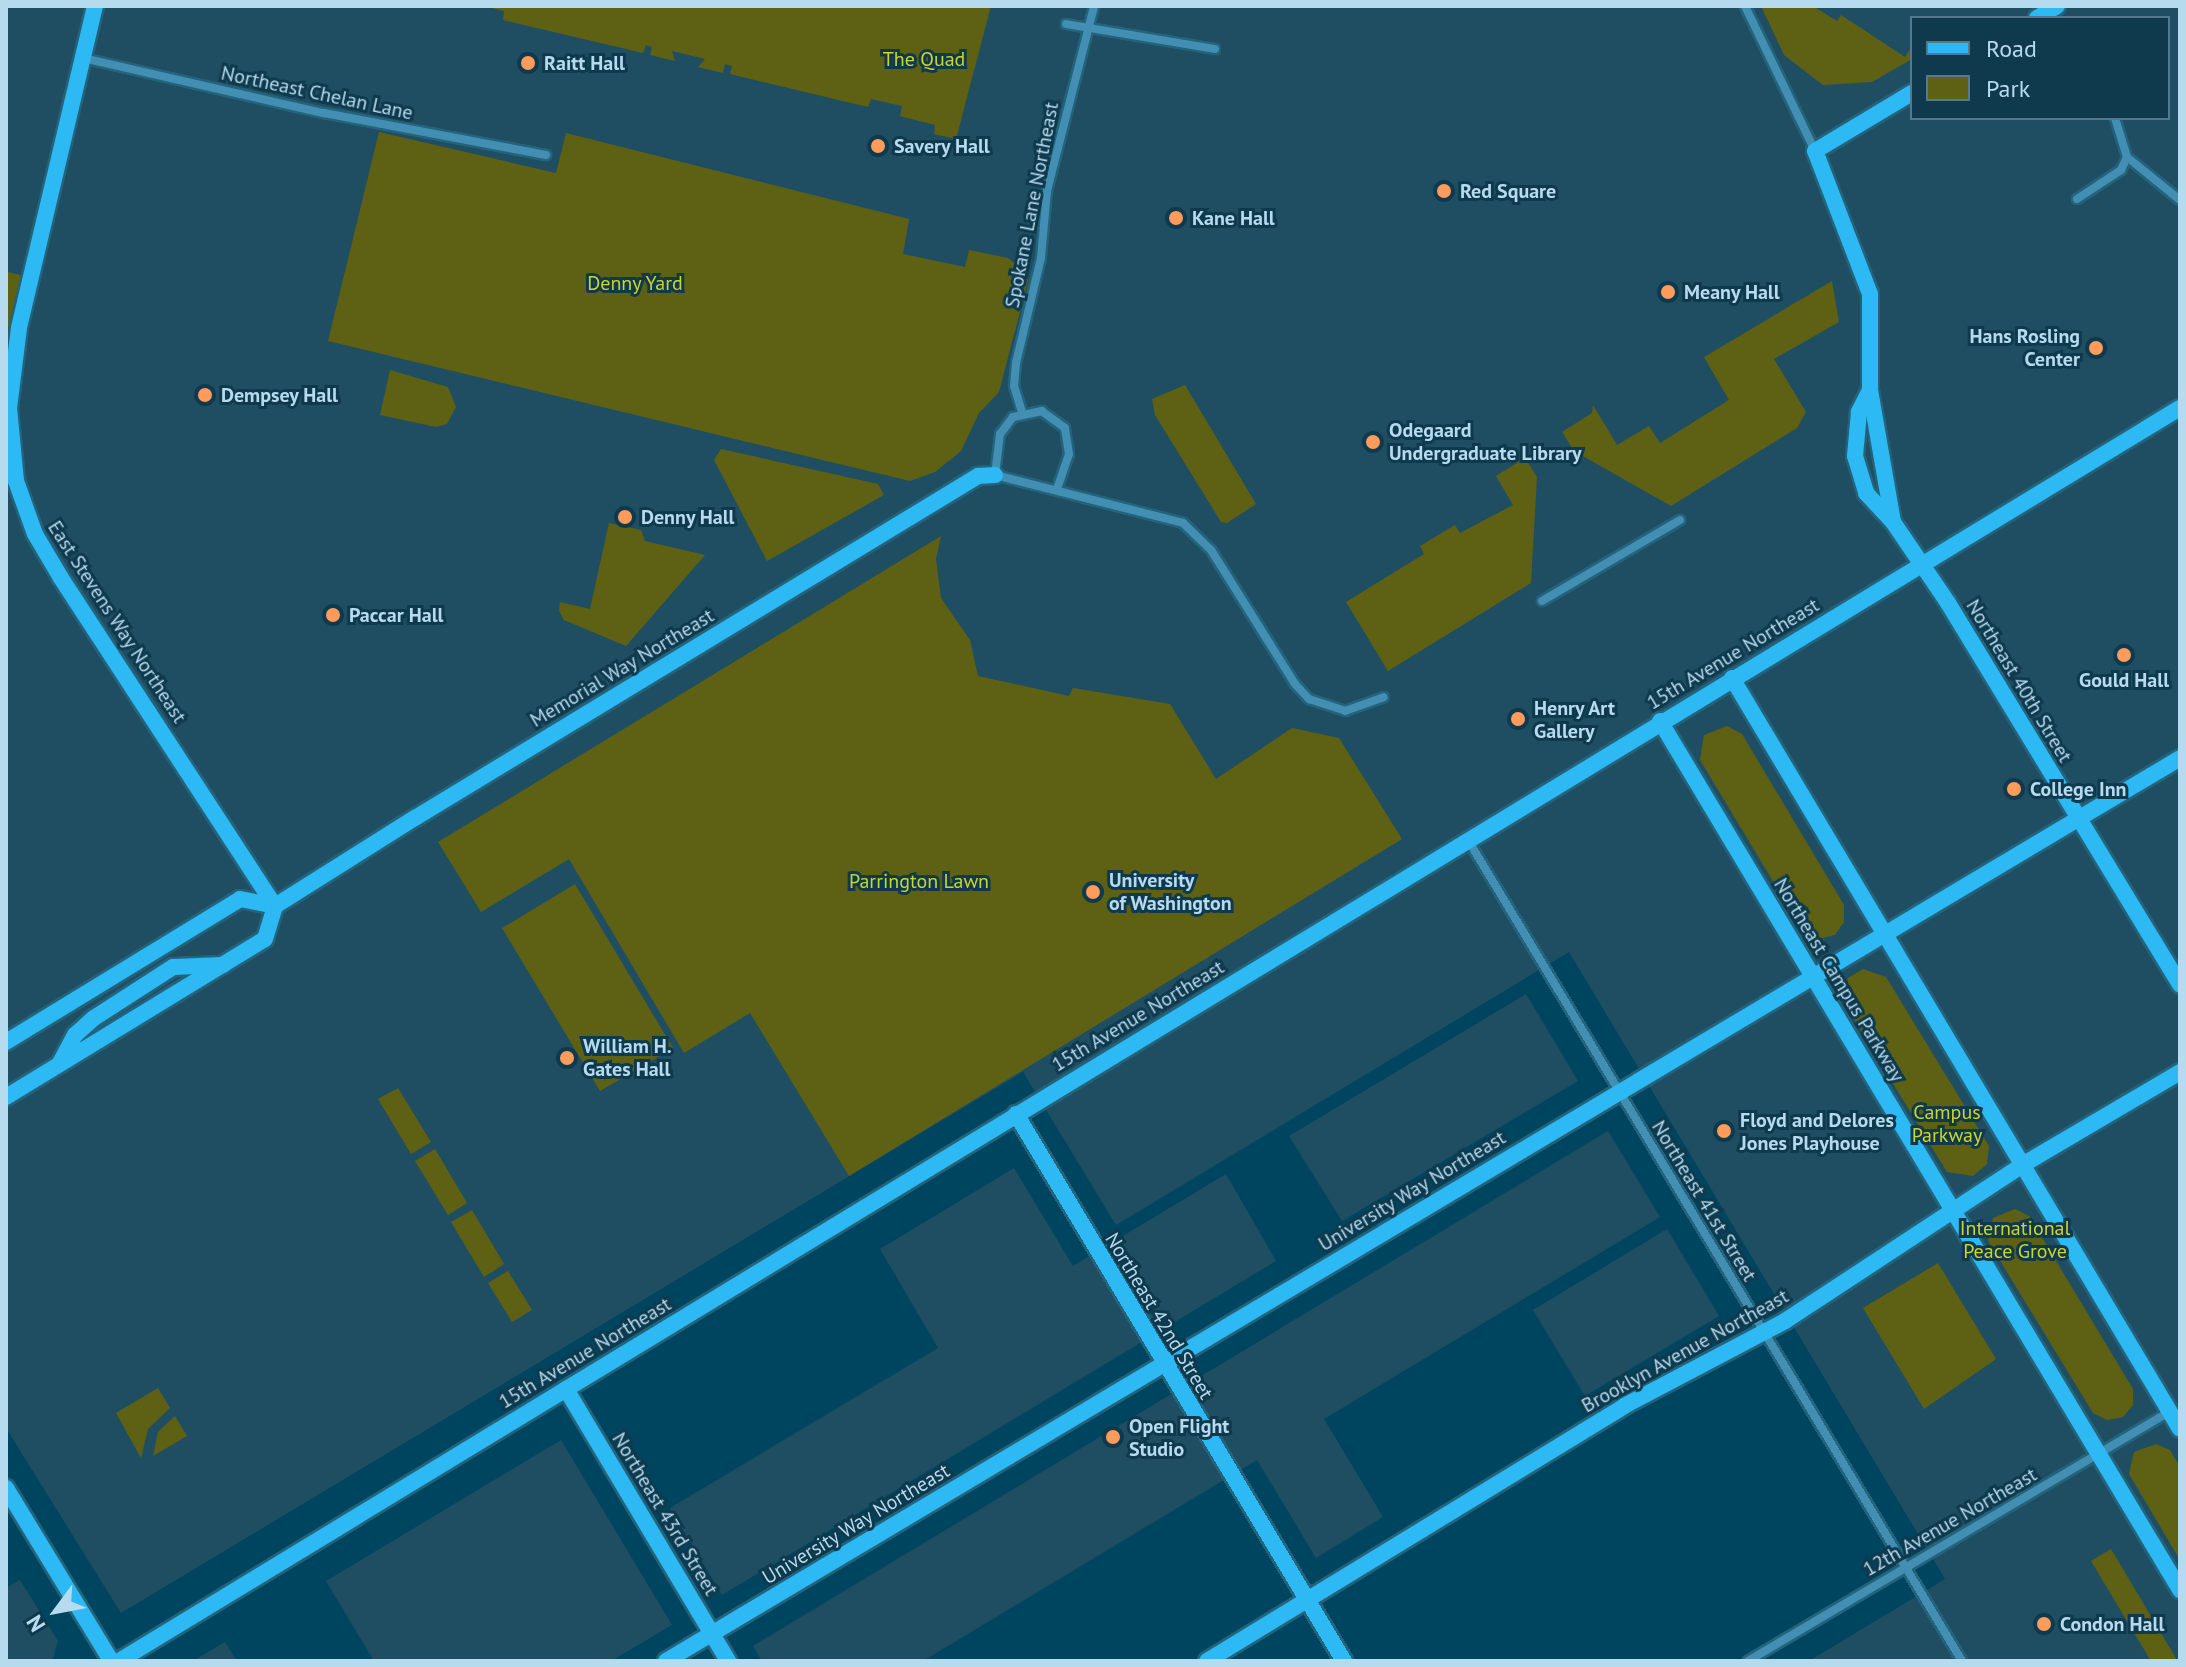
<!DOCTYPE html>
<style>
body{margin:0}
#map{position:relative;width:2186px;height:1667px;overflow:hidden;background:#00455f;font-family:"PT Sans",sans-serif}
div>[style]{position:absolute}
.built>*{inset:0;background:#1f4e63}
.green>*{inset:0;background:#5e6113}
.roads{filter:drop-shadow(2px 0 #24637c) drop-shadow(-2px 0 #24637c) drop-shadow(0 2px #24637c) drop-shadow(0 -2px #24637c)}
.street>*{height:8px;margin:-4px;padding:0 4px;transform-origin:4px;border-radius:4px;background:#428fb3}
.secondary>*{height:16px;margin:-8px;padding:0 8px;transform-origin:8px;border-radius:8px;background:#2dbaf4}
.dots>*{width:22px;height:22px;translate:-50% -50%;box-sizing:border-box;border:4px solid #0f394c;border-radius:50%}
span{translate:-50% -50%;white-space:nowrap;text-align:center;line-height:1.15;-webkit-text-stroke:6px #0f394c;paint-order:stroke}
.park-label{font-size:20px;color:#cfd429}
.poi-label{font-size:20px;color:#b6daee;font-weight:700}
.left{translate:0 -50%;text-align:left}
.right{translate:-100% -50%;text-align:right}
.street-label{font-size:20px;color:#b6daee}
.frame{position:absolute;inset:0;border:8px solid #b6daee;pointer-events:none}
.legend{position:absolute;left:1910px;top:16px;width:260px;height:104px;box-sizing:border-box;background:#0f394c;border:2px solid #52798d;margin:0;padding:10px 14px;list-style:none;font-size:24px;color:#b6daee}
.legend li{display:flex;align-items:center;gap:16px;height:40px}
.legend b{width:40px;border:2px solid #52798d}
.north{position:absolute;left:16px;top:1571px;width:80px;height:80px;-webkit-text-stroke:6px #0f394c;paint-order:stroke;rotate:238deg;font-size:22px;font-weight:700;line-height:32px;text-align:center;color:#b6daee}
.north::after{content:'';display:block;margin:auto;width:28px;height:36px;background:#b6daee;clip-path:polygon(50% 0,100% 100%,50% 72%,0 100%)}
</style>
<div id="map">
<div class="built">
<div style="clip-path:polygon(evenodd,6px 6px,2180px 6px,2180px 1661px,1809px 1661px,1945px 1579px,1569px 952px,1116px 1225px,1023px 1072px,121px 1613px,6px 1428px,6px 6px,1912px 18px,2168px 18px,2168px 118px,1912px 118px,1912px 18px)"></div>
<div style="clip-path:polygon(1526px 994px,1578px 1081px,1342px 1221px,1289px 1136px)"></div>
<div style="clip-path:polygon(1608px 1131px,1660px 1217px,1324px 1419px,1383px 1517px,1316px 1558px,1257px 1460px,923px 1661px,762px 1661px,753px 1646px)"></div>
<div style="clip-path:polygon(1014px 1168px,1073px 1266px,1226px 1174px,1276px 1261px,722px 1595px,670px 1508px,938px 1348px,880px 1249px)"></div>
<div style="clip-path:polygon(1667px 1229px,1719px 1316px,1585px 1396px,1533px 1310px)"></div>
<div style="clip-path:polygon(561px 1440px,672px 1625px,611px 1661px,374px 1661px,326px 1581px)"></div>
<div style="clip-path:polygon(20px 1580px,58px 1641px,52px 1661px,6px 1661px,6px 1588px)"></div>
<div style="clip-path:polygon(225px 1642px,237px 1661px,193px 1661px)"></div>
</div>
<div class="green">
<div style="clip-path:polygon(484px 6px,991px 6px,956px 139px,934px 134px,935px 125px,900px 116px,902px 106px,871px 99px,868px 107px,730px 74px,732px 66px,725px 64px,723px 73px,698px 67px,705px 59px,672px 51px,675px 61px,650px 55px,652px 47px,646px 45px,643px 53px,503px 20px,504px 11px)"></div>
<div style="clip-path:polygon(1761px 6px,1813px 6px,1837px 21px,1841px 15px,1905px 57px,1912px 46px,1912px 59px,1872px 82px,1823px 85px,1784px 55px)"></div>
<div style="clip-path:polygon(379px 132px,556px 173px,566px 133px,909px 219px,903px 254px,965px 267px,969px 250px,1008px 258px,1026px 272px,1028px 281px,999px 392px,979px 413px,961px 451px,935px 472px,910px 481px,328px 341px)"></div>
<div style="clip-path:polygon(7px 272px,21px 275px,6px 338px,6px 277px)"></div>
<div style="clip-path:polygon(1832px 281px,1839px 322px,1774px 359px,1806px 412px,1797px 428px,1671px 506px,1574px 451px,1562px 432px,1592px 413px,1593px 405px,1617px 445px,1649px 426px,1660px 443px,1729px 400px,1704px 357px)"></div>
<div style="clip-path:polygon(390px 370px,448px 387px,456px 407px,447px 424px,436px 427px,380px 415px)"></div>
<div style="clip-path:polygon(1185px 385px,1256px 504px,1227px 523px,1221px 522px,1155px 415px,1152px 399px)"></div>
<div style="clip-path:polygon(721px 449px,878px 484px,884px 495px,767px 561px,714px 460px)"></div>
<div style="clip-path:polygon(1525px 458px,1537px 477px,1531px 583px,1388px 671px,1346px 602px,1424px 554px,1420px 546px,1455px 525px,1460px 533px,1513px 505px,1496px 476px)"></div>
<div style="clip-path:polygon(609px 523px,641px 530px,645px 541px,705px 555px,626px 646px,564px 620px,559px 611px,560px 602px,590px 609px)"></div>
<div style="clip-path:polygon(941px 536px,936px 559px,941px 598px,970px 640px,978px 676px,1069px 696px,1073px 688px,1170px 704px,1216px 779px,1292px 728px,1339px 738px,1402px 839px,849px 1176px,750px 1013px,684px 1053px,569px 859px,481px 912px,438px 842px)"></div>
<div style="clip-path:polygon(1727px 726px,1742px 734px,1844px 905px,1844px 922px,1835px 935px,1818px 939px,1803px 931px,1700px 760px,1704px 735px)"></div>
<div style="clip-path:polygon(575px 884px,673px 1048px,600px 1091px,502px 928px)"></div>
<div style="clip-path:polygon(1863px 969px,1886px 977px,1989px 1146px,1987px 1164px,1973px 1176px,1947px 1172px,1844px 1003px,1848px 978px)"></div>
<div style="clip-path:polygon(398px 1088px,431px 1142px,411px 1154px,378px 1099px)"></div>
<div style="clip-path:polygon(435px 1149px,467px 1203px,448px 1215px,415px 1161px)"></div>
<div style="clip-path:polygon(2015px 1209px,2029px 1216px,2133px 1389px,2133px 1405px,2123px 1417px,2107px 1420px,2093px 1413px,1988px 1241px,1993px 1218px)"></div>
<div style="clip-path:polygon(472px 1210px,504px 1264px,484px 1277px,451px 1222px)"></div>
<div style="clip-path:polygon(1938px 1263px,1996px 1359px,1924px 1409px,1863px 1308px)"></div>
<div style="clip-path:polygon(508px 1271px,532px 1310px,512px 1322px,488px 1283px)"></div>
<div style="clip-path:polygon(158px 1388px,170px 1408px,148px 1429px,141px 1458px,116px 1413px)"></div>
<div style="clip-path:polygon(175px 1416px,187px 1436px,153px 1456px,158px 1432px)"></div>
<div style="clip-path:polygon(2156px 1444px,2170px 1450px,2180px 1467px,2180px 1560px,2129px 1474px,2134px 1452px)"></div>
<div style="clip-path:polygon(2111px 1549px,2177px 1660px,2176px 1661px,2151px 1661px,2091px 1561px)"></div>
</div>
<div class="roads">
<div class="street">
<div style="left:1745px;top:6px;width:161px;rotate:64.2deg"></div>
<div style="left:1066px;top:24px;width:151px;rotate:9.5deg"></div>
<div style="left:83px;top:58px;width:247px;rotate:12.9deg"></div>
<div style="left:324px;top:113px;width:226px;rotate:10.7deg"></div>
<div style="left:2127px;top:157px;width:68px;rotate:39.1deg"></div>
<div style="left:2077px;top:199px;width:53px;rotate:-33.4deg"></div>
<div style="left:2121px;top:170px;width:14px;rotate:-65deg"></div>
<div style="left:2127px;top:157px;width:41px;rotate:-107.1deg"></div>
<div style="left:1022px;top:412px;width:27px;rotate:-107deg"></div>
<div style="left:1014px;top:386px;width:23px;rotate:-85deg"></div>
<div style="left:1016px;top:363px;width:108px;rotate:-76.6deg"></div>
<div style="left:1041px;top:258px;width:67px;rotate:-84.9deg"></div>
<div style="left:1047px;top:191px;width:191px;rotate:-75.7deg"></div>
<div style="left:1057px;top:489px;width:37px;rotate:-71deg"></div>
<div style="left:1069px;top:454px;width:26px;rotate:-99deg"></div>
<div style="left:1065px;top:428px;width:29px;rotate:-144deg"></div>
<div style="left:1042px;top:411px;width:30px;rotate:168deg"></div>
<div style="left:1013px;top:417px;width:21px;rotate:127deg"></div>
<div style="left:1000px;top:434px;width:41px;rotate:97deg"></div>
<div style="left:995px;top:475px;width:194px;rotate:14.3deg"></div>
<div style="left:1183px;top:523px;width:39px;rotate:44deg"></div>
<div style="left:1211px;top:550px;width:158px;rotate:57.9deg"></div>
<div style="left:1295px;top:684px;width:21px;rotate:47deg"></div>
<div style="left:1309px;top:699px;width:38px;rotate:18deg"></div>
<div style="left:1345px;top:711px;width:41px;rotate:-19.7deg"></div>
<div style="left:1542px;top:601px;width:160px;rotate:-30.4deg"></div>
<div style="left:1468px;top:840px;width:958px;rotate:58.96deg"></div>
<div style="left:1748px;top:1661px;width:489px;rotate:-30.6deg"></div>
</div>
<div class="secondary">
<div style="left:95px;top:6px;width:331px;rotate:103.3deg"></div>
<div style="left:19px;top:328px;width:81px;rotate:97.1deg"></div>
<div style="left:9px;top:408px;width:73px;rotate:84.5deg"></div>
<div style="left:16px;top:481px;width:56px;rotate:70.3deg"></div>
<div style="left:35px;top:534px;width:51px;rotate:59.4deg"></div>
<div style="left:61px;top:578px;width:392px;rotate:56.9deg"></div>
<div style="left:2037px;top:18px;width:23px;rotate:-31deg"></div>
<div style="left:1870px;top:390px;width:25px;rotate:117deg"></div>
<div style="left:1859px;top:412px;width:44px;rotate:95.2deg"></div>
<div style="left:1855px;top:456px;width:39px;rotate:73deg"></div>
<div style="left:1866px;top:493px;width:40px;rotate:47deg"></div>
<div style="left:1893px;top:522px;width:98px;rotate:55.8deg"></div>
<div style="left:1948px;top:603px;width:447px;rotate:58.7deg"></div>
<div style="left:1893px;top:522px;width:134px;rotate:-99.9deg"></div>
<div style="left:1870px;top:390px;width:96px;rotate:-90deg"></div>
<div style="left:1870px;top:294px;width:153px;rotate:-111deg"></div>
<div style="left:1815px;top:151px;width:113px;rotate:-30.9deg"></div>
<div style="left:1732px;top:678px;width:874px;rotate:59.18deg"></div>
<div style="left:1660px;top:721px;width:1013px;rotate:59.1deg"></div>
<div style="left:6px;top:1042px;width:274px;rotate:-31.4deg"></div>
<div style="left:240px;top:899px;width:36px;rotate:11deg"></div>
<div style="left:60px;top:1063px;width:32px;rotate:-62deg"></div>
<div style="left:75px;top:1035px;width:25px;rotate:-42deg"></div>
<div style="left:94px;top:1018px;width:94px;rotate:-32.8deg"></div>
<div style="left:173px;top:967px;width:50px;rotate:-2.3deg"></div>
<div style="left:6px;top:1097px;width:303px;rotate:-31.4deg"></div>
<div style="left:265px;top:939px;width:34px;rotate:-73deg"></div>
<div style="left:275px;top:906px;width:165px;rotate:-32.2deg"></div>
<div style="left:415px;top:818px;width:659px;rotate:-31.28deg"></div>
<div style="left:978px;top:476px;width:17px;rotate:-3deg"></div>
<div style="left:1016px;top:1114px;width:638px;rotate:59.05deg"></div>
<div style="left:566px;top:1389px;width:317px;rotate:59.2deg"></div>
<div style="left:6px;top:1488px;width:202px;rotate:58.7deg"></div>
<div style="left:119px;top:1661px;width:2412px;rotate:-31.3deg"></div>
<div style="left:666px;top:1661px;width:1763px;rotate:-30.81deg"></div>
<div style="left:1207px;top:1661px;width:489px;rotate:-31.4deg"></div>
<div style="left:1624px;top:1406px;width:182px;rotate:-27.8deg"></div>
<div style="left:1785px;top:1321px;width:286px;rotate:-33.3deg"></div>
<div style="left:2024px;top:1164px;width:181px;rotate:-30.5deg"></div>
</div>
</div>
<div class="dots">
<div style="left:528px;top:63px;background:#ff9b5b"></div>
<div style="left:878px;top:146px;background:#ff9b5b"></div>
<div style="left:1444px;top:191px;background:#ff9b5b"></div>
<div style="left:1176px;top:218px;background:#ff9b5b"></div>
<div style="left:1668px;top:292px;background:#ff9b5b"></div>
<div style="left:2096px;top:348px;background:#ff9b5b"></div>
<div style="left:205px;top:395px;background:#ff9b5b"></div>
<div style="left:1373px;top:442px;background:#ff9b5b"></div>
<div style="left:625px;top:517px;background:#ff9b5b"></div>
<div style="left:333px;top:615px;background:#ff9b5b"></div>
<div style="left:2124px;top:655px;background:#ff9b5b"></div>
<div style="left:1518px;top:719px;background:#ff9b5b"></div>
<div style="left:2014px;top:789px;background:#ff9b5b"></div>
<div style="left:1093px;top:892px;background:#ff9b5b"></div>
<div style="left:567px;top:1058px;background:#ff9b5b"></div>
<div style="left:1724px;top:1131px;background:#ff9b5b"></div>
<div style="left:1113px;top:1437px;background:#ff9b5b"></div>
<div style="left:2044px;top:1624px;background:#ff9b5b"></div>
</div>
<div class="park-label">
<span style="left:924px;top:59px">The Quad</span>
<span style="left:635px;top:283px">Denny Yard</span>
<span style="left:919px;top:881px">Parrington Lawn</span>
<span style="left:1947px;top:1124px">Campus<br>Parkway</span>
<span style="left:2015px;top:1240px">International<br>Peace Grove</span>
</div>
<div class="poi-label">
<span class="left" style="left:544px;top:63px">Raitt Hall</span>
<span class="left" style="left:894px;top:146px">Savery Hall</span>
<span class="left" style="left:1460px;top:191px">Red Square</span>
<span class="left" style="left:1192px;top:218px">Kane Hall</span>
<span class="left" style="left:1684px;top:292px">Meany Hall</span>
<span class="right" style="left:2080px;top:348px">Hans Rosling<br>Center</span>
<span class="left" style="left:221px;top:395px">Dempsey Hall</span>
<span class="left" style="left:1389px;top:442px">Odegaard<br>Undergraduate Library</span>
<span class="left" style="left:641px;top:517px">Denny Hall</span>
<span class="left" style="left:349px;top:615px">Paccar Hall</span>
<span style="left:2124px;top:680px">Gould Hall</span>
<span class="left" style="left:1534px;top:720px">Henry Art<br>Gallery</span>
<span class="left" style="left:2030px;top:789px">College Inn</span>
<span class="left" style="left:1109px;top:892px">University<br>of Washington</span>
<span class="left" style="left:583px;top:1058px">William H.<br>Gates Hall</span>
<span class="left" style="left:1740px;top:1132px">Floyd and Delores<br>Jones Playhouse</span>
<span class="left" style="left:1129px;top:1438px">Open Flight<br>Studio</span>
<span class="left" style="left:2060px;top:1624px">Condon Hall</span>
</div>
<div class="street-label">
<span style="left:317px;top:93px;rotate:12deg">Northeast Chelan Lane</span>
<span style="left:1032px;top:205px;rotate:-79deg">Spokane Lane Northeast</span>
<span style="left:117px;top:622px;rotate:57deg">East Stevens Way Northeast</span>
<span style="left:1733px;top:654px;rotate:-31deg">15th Avenue Northeast</span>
<span style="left:622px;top:668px;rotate:-31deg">Memorial Way Northeast</span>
<span style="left:2019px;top:681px;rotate:59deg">Northeast 40th Street</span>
<span style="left:1839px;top:980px;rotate:59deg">Northeast Campus Parkway</span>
<span style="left:1138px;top:1016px;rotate:-31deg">15th Avenue Northeast</span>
<span style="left:1412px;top:1191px;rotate:-31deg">University Way Northeast</span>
<span style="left:1704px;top:1201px;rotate:59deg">Northeast 41st Street</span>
<span style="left:1159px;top:1316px;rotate:59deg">Northeast 42nd Street</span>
<span style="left:1685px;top:1351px;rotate:-29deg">Brooklyn Avenue Northeast</span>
<span style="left:585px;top:1353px;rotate:-31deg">15th Avenue Northeast</span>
<span style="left:665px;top:1514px;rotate:59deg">Northeast 43rd Street</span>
<span style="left:1950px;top:1522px;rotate:-30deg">12th Avenue Northeast</span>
<span style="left:856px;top:1524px;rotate:-31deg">University Way Northeast</span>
</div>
<div class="frame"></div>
<ul class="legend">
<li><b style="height:10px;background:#2dbaf4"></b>Road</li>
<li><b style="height:22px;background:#5e6113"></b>Park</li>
</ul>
<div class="north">N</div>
</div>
